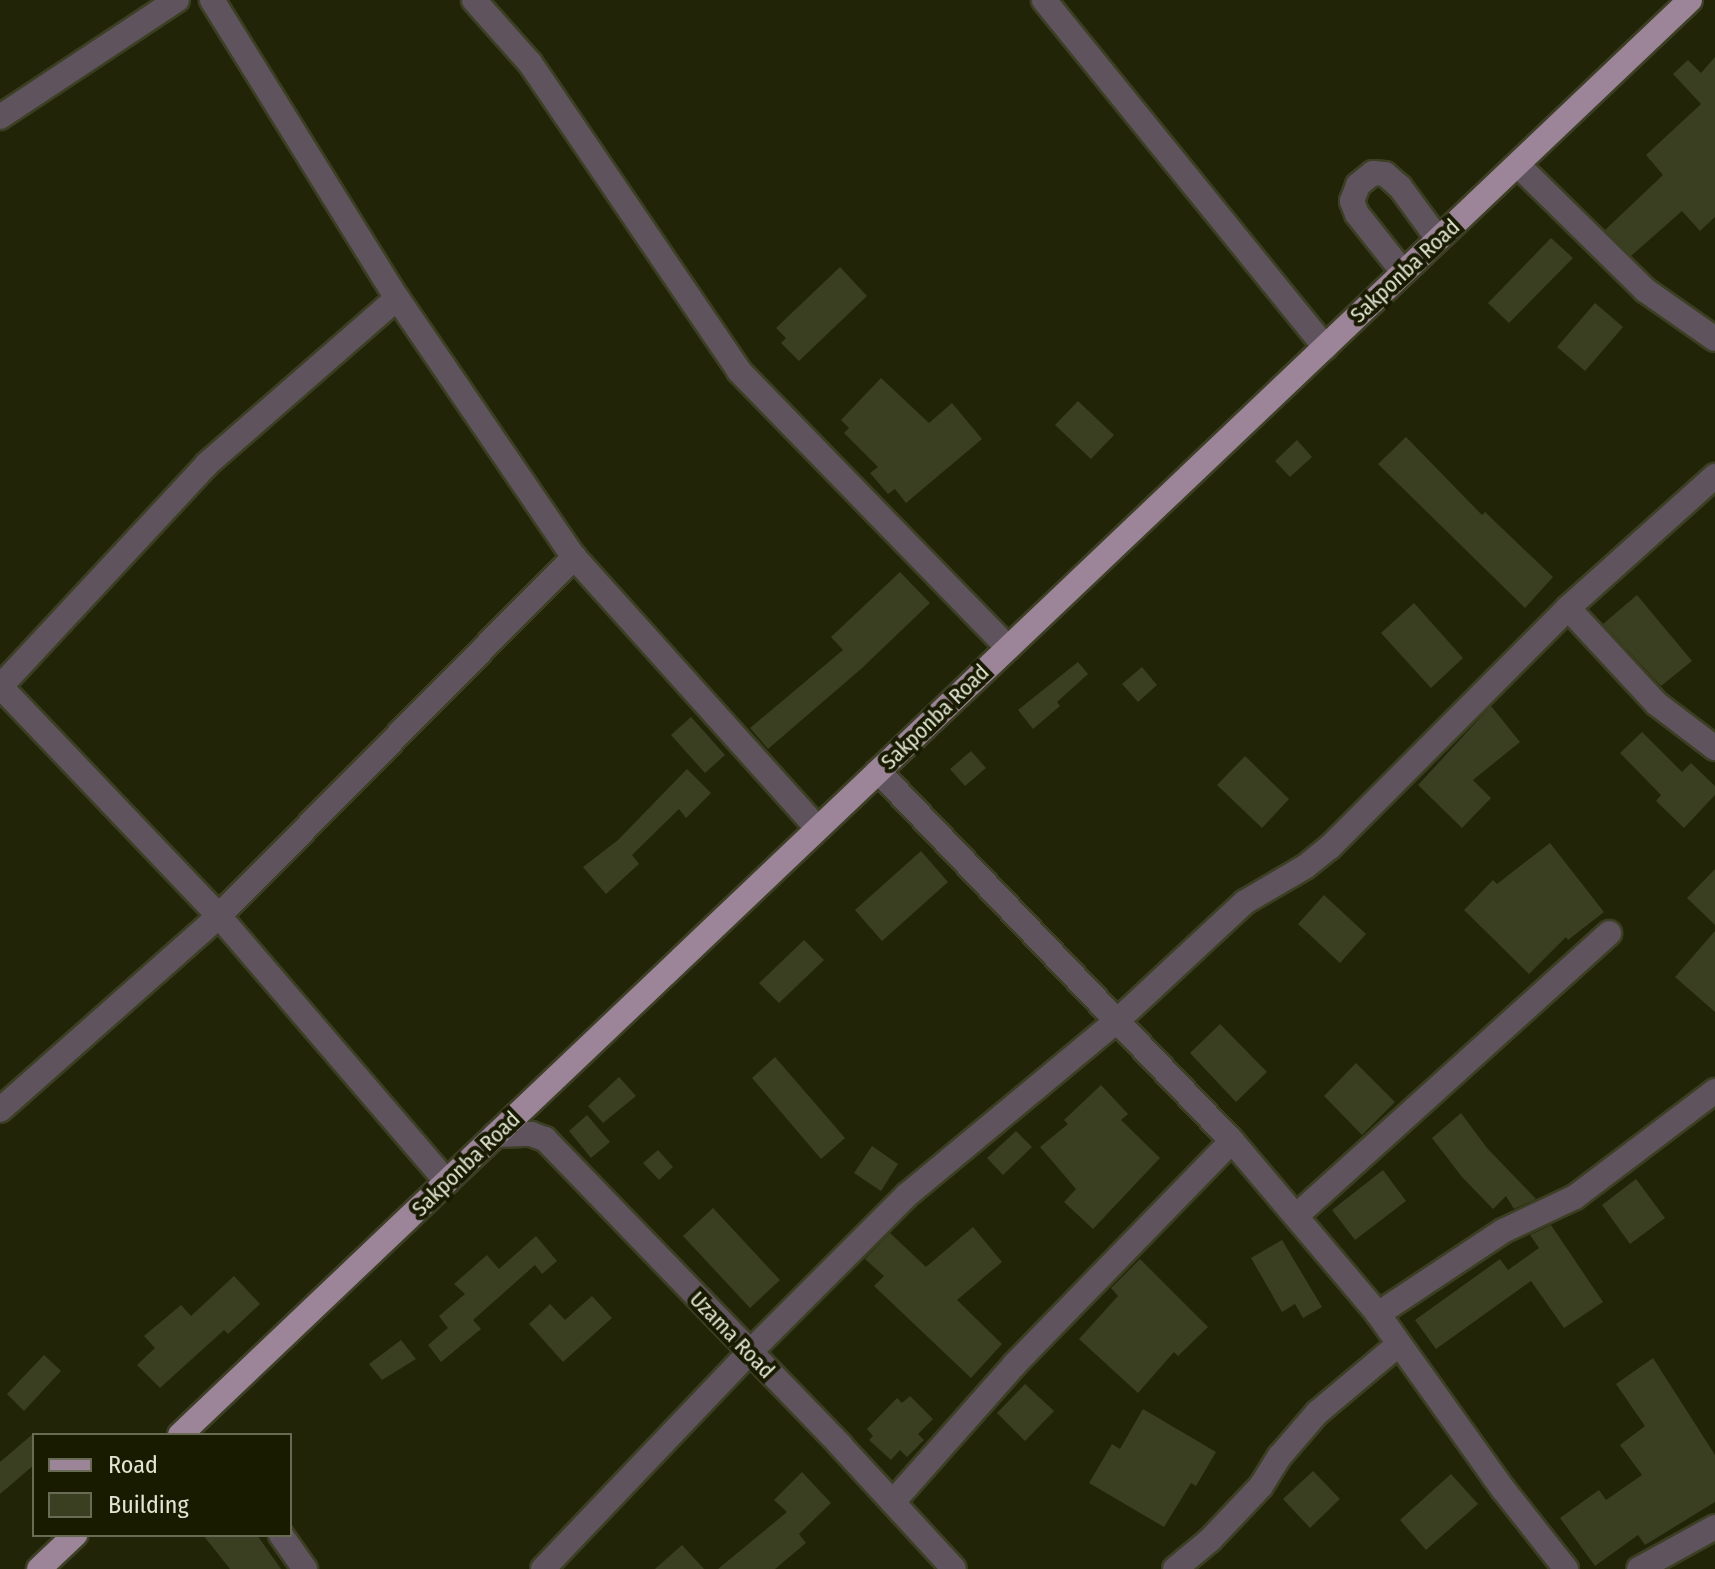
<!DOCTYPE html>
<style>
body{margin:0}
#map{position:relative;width:1715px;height:1569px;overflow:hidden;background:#212407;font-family:"Fira Sans Condensed",sans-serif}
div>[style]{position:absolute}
.building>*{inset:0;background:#3b3f21}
.roads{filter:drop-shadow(2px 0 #3c3f24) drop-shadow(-2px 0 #3c3f24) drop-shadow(0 2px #3c3f24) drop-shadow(0 -2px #3c3f24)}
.minor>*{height:24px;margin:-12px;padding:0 12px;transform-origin:12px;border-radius:12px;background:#5f545d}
.major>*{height:24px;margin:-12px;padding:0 12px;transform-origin:12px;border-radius:12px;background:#9d8599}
span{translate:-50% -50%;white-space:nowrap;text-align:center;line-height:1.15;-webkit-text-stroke:8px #181b00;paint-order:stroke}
.street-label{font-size:22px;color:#e2e5d4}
.legend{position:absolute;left:32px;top:1433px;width:260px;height:104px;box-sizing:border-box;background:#181b00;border:2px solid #696c55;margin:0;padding:10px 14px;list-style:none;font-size:24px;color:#e2e5d4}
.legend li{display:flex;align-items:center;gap:16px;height:40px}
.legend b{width:40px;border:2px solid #696c55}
</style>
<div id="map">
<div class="building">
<div style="clip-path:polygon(1715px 57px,1715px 217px,1700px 231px,1682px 211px,1631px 256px,1605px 230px,1663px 175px,1646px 155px,1701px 104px,1673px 74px,1688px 60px,1701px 73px)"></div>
<div style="clip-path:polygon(1551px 238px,1573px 258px,1509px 323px,1488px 303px)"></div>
<div style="clip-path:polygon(840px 267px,867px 296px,799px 361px,781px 343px,786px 338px,776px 328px)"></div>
<div style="clip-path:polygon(1595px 303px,1623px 327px,1585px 371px,1557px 347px)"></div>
<div style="clip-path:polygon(881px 378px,929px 423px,952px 403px,982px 439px,906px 503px,895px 489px,888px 494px,870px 473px,878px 467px,844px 433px,849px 428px,841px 420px)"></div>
<div style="clip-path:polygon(1078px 401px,1114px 435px,1091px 459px,1055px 425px)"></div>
<div style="clip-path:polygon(1406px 437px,1482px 515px,1485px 512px,1553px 577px,1525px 608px,1378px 464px)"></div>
<div style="clip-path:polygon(1297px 440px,1312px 457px,1290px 477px,1275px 461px)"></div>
<div style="clip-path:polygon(900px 572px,930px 603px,861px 669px,768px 749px,750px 728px,843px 650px,831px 637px)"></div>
<div style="clip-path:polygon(1637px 595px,1692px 661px,1661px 686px,1603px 624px)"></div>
<div style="clip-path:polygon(1414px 603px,1463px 658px,1431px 688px,1381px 633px)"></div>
<div style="clip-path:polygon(1078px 662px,1088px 674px,1057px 702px,1060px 706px,1033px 729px,1018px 710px)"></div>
<div style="clip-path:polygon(1142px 667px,1157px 685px,1138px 702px,1122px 684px)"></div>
<div style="clip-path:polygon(1491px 706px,1520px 742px,1473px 780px,1491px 798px,1462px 828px,1418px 785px)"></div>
<div style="clip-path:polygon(691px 717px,725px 755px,705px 773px,671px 735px)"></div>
<div style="clip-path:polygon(1642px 732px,1682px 772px,1691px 763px,1715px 786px,1715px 795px,1684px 828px,1656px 801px,1661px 795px,1620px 753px)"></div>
<div style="clip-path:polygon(971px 751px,986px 768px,965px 786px,950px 769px)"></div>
<div style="clip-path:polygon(1245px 756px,1289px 799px,1262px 828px,1217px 785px)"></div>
<div style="clip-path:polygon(687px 769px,711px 793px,686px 818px,679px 809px,632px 855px,639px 864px,606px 894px,583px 867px,618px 840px)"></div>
<div style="clip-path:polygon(1550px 843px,1604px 912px,1568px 940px,1566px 937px,1529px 974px,1464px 910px,1493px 880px,1497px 884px)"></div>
<div style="clip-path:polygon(921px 851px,948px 882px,882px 941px,855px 910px)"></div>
<div style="clip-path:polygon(1715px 869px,1715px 925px,1687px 898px)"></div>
<div style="clip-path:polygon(1324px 895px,1366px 934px,1340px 963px,1298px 924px)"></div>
<div style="clip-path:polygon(1715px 931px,1715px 1012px,1675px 977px)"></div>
<div style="clip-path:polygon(804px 940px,824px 960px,779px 1003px,759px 983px)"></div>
<div style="clip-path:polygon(1220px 1024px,1267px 1072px,1236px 1102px,1190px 1053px)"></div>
<div style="clip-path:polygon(775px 1057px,845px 1138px,821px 1159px,752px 1078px)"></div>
<div style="clip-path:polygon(1356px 1063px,1395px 1102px,1362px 1135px,1324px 1096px)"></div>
<div style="clip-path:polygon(619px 1077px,636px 1096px,603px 1123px,588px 1106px)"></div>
<div style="clip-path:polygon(1101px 1085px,1128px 1114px,1121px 1120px,1160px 1158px,1093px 1229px,1064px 1202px,1076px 1189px,1040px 1147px,1068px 1124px,1064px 1120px)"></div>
<div style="clip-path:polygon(1461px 1113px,1487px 1148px,1536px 1199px,1514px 1209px,1506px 1196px,1493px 1209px,1462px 1177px,1432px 1138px)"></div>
<div style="clip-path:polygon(587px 1115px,610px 1142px,591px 1158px,569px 1131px)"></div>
<div style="clip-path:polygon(1016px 1131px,1032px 1147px,1003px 1175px,987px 1158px)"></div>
<div style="clip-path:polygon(872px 1146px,898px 1164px,881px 1191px,854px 1173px)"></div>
<div style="clip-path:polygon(658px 1150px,673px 1167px,659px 1180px,643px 1163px)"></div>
<div style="clip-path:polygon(1383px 1170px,1406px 1201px,1355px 1240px,1332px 1210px)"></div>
<div style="clip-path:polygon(1636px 1179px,1665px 1218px,1630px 1244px,1602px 1205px)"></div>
<div style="clip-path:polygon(713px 1208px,780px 1280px,750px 1308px,683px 1236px)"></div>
<div style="clip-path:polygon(1551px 1225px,1603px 1302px,1564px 1328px,1531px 1281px,1436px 1349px,1415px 1320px,1500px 1259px,1508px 1270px,1539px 1248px,1530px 1235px)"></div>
<div style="clip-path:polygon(973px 1227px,1002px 1262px,957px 1300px,1002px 1344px,971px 1378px,874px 1286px,884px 1276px,865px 1259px,890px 1233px,926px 1267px)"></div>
<div style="clip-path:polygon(536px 1236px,557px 1261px,542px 1274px,535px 1265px,473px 1320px,481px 1329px,441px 1362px,428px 1345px,448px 1328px,439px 1316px,465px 1294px,454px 1284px,487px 1255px,499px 1269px)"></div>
<div style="clip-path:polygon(1282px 1240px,1322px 1307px,1303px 1318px,1295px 1304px,1282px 1312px,1251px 1258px)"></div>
<div style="clip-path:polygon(1140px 1259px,1208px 1327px,1178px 1356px,1174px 1352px,1138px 1393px,1079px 1339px,1118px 1296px,1111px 1288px)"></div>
<div style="clip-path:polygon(234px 1276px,260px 1304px,228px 1334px,224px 1330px,160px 1388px,137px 1365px,155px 1348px,144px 1336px,181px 1305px,191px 1316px)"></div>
<div style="clip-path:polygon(592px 1296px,612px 1318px,563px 1362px,529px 1324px,550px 1304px,565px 1320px)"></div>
<div style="clip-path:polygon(401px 1340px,416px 1359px,382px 1380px,369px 1364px)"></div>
<div style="clip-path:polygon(44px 1355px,61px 1371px,24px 1411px,7px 1394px)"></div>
<div style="clip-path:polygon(1653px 1358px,1715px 1455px,1715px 1502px,1645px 1545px,1638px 1535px,1595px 1566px,1560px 1518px,1599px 1490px,1606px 1500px,1642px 1475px,1620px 1445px,1645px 1426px,1616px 1384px)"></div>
<div style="clip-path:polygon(1025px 1384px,1054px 1411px,1025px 1441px,997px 1413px)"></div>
<div style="clip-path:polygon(910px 1396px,933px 1419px,918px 1434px,924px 1440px,907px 1457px,900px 1450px,891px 1460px,869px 1440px,873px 1436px,867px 1429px,897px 1398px,902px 1403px)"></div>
<div style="clip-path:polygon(1143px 1409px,1216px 1452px,1196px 1486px,1191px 1483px,1164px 1527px,1089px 1483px,1112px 1444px,1120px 1449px)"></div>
<div style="clip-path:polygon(34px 1433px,34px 1465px,0 1494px,0 1462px)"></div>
<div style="clip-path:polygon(1313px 1471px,1340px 1499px,1310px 1528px,1283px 1499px)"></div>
<div style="clip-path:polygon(802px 1472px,831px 1503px,799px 1534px,806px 1543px,775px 1569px,718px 1569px,787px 1512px,774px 1500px)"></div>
<div style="clip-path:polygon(1451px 1474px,1478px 1504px,1426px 1550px,1400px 1520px)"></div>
<div style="clip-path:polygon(203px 1535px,257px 1535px,281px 1569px,230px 1569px)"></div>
<div style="clip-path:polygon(682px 1545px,704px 1569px,655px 1569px)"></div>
</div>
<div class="roads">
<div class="minor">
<div style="left:212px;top:0;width:351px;rotate:58.2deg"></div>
<div style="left:397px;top:298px;width:314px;rotate:55.7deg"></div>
<div style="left:574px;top:557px;width:365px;rotate:48.1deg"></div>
<div style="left:474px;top:0;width:84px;rotate:48.4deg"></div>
<div style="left:530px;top:63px;width:372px;rotate:55.8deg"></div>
<div style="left:739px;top:371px;width:386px;rotate:45.8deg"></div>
<div style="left:1044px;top:0;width:447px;rotate:51deg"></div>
<div style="left:0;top:117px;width:212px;rotate:-33.5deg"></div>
<div style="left:1519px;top:166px;width:177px;rotate:44.5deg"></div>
<div style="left:1645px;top:290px;width:85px;rotate:35deg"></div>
<div style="left:1403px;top:272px;width:74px;rotate:-128.4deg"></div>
<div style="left:1357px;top:214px;width:14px;rotate:-111deg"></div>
<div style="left:1352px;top:201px;width:17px;rotate:-69deg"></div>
<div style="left:1358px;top:185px;width:19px;rotate:-39deg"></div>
<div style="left:1373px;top:173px;width:12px;rotate:5deg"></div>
<div style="left:1385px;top:174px;width:20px;rotate:41deg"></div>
<div style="left:1400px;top:187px;width:64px;rotate:53.8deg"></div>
<div style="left:1568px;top:608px;width:131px;rotate:47.2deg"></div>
<div style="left:1657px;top:704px;width:73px;rotate:37.2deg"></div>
<div style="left:0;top:686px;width:318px;rotate:46.4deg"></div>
<div style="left:219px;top:916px;width:350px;rotate:49.4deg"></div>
<div style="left:0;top:687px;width:304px;rotate:-47.1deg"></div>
<div style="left:207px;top:464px;width:252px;rotate:-41.1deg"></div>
<div style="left:878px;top:771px;width:512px;rotate:46.27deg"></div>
<div style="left:1232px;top:1141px;width:226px;rotate:49.8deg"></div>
<div style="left:1378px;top:1314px;width:215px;rotate:54.5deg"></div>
<div style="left:1503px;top:1489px;width:102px;rotate:51.8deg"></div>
<div style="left:0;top:1110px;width:293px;rotate:-41.5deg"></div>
<div style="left:219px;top:916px;width:505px;rotate:-45.32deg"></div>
<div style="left:495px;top:1135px;width:36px;rotate:-2deg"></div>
<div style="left:531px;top:1134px;width:15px;rotate:20deg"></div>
<div style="left:545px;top:1139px;width:425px;rotate:46deg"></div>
<div style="left:840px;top:1445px;width:168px;rotate:47.4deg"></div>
<div style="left:1296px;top:1216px;width:422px;rotate:-42.1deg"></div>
<div style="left:1378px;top:1314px;width:150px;rotate:-33.6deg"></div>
<div style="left:1503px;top:1231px;width:80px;rotate:-25.3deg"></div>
<div style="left:1575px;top:1197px;width:176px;rotate:-37.1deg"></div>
<div style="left:893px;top:1502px;width:184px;rotate:-48.5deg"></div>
<div style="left:1015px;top:1364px;width:311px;rotate:-45.8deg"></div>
<div style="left:281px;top:1535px;width:42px;rotate:54.8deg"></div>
<div style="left:543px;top:1569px;width:297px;rotate:-46.4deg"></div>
<div style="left:748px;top:1354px;width:225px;rotate:-45deg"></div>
<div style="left:907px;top:1195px;width:274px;rotate:-39.7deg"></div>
<div style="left:1118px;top:1020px;width:173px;rotate:-42.9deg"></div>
<div style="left:1245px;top:902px;width:69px;rotate:-30.3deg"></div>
<div style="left:1305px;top:867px;width:32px;rotate:-39deg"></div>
<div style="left:1330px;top:847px;width:337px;rotate:-45.1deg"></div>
<div style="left:1568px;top:608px;width:198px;rotate:-41.9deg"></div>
<div style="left:1175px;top:1569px;width:45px;rotate:-39.6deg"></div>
<div style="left:1210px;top:1540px;width:74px;rotate:-46.6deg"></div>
<div style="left:1261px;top:1486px;width:36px;rotate:-58deg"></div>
<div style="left:1280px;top:1456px;width:57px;rotate:-49.3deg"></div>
<div style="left:1317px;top:1413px;width:107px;rotate:-40.1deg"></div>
<div style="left:1639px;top:1569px;width:87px;rotate:-28.9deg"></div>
</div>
<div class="major">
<div style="left:180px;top:1435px;width:2083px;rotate:-43.54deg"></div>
<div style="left:39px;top:1569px;width:50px;rotate:-43.4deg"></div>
</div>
</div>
<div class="street-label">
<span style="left:1405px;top:271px;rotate:-43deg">Sakponba Road</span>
<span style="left:935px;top:717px;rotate:-44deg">Sakponba Road</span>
<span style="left:466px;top:1164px;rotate:-44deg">Sakponba Road</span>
<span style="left:732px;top:1335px;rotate:46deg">Uzama Road</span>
</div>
<ul class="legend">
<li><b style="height:10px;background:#9d8599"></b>Road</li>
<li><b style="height:22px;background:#3b3f21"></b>Building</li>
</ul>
</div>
